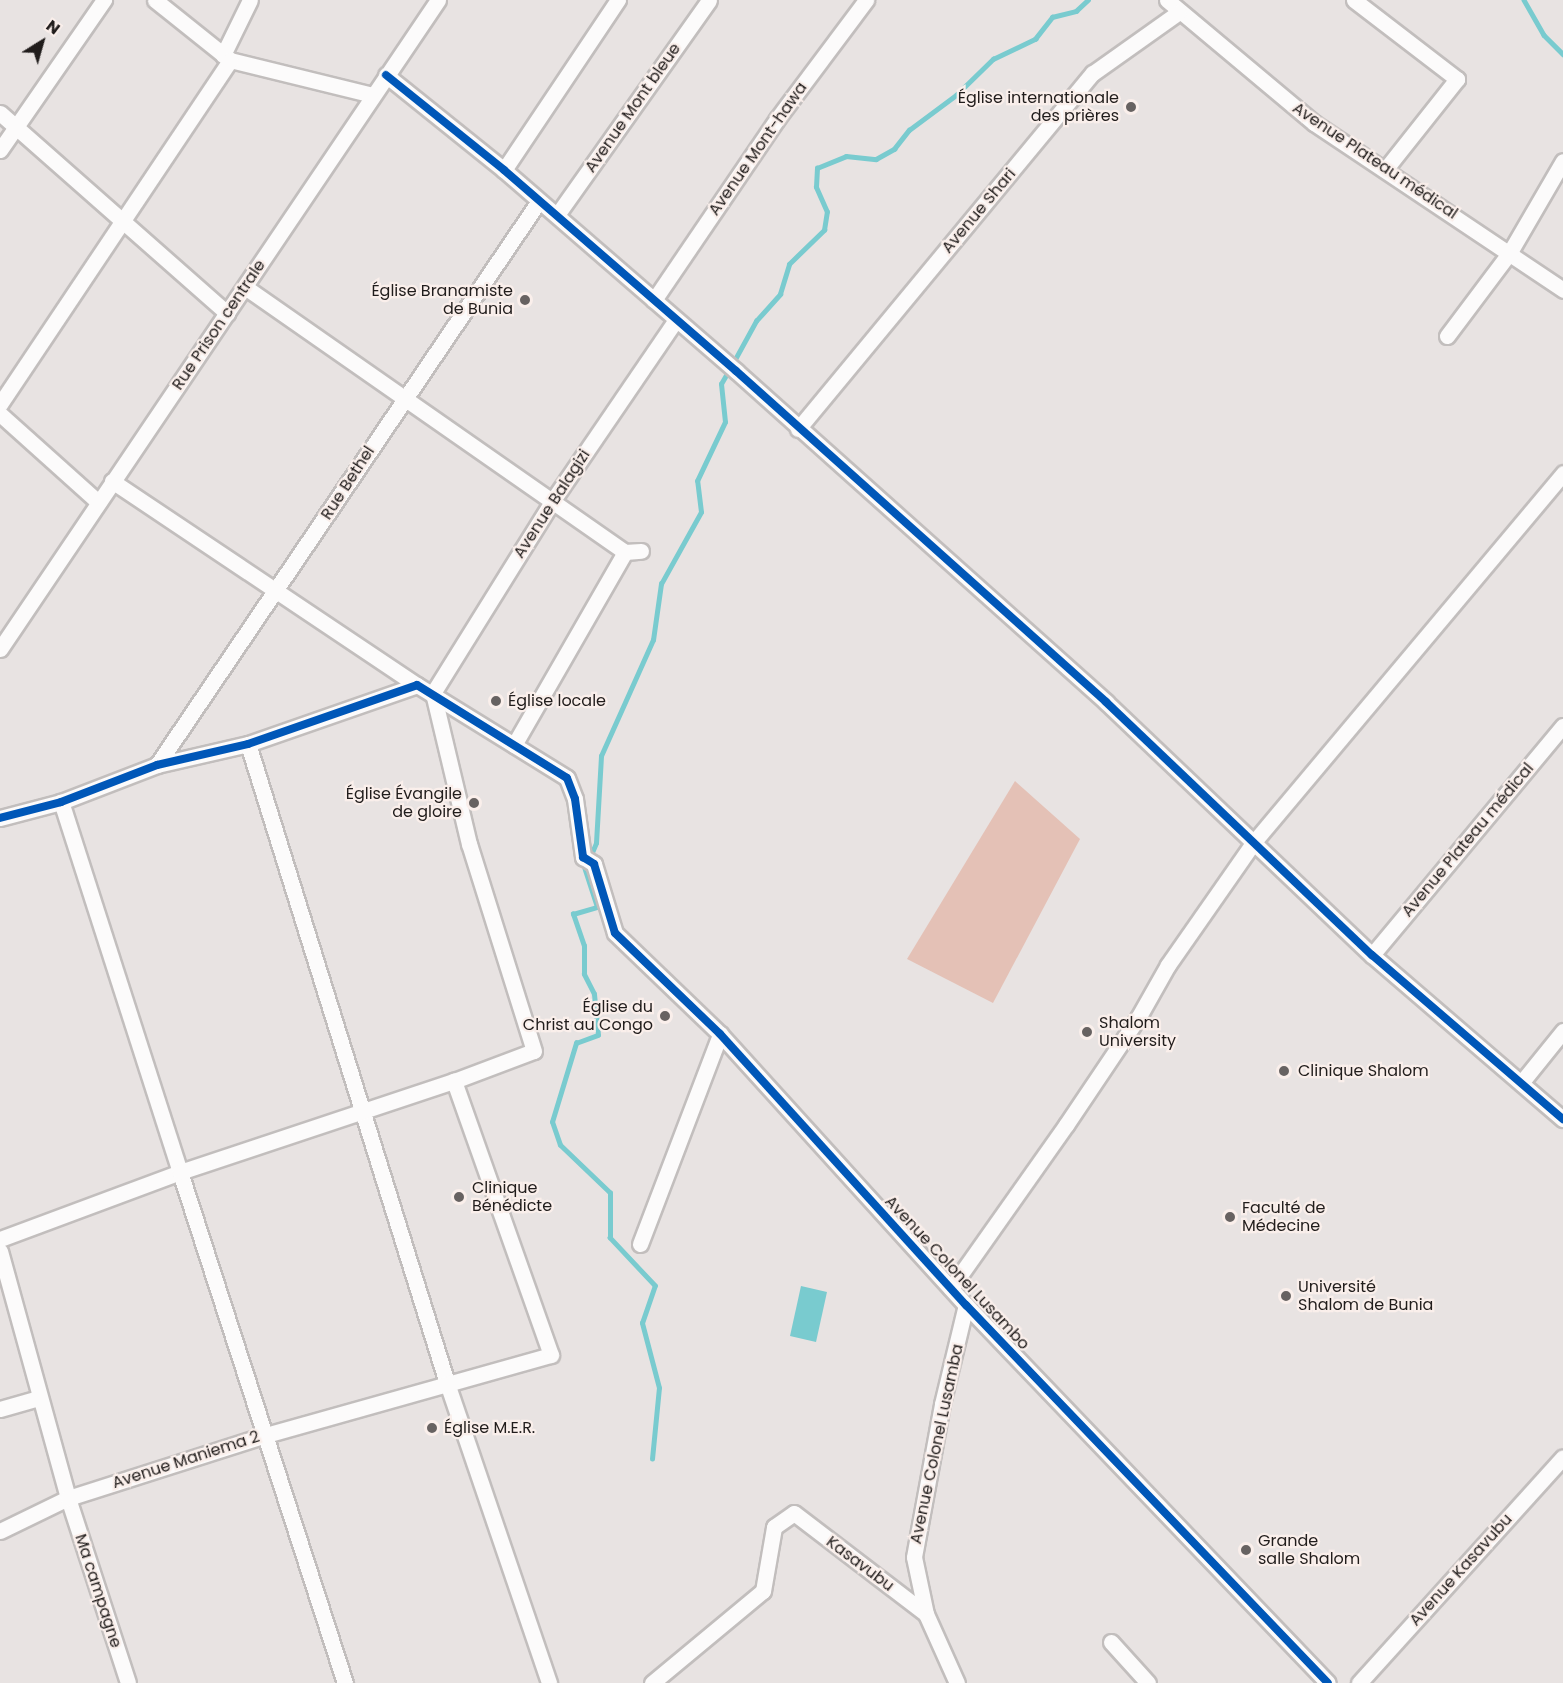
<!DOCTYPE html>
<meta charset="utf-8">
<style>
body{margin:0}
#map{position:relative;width:1563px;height:1683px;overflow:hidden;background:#e8e3e2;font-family:Poppins,sans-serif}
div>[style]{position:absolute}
.green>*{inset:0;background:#e4c1b6}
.water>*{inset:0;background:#79cbcf}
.stream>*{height:4.5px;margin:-2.25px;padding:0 2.25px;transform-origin:2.25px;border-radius:2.25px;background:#79cbcf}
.roads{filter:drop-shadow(2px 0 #c2bebd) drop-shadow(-2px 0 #c2bebd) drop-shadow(0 2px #c2bebd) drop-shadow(0 -2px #c2bebd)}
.minor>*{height:15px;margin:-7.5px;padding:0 7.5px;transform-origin:7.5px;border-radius:7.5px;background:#fcfbfb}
.cycleway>*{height:8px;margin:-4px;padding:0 4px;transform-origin:4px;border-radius:4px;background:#0057b8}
.dots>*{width:16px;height:16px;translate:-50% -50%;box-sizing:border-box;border:3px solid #faefeb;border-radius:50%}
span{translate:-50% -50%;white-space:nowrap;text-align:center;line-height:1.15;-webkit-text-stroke:4.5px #faefeb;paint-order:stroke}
.poi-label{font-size:16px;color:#211d1c}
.right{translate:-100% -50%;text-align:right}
.left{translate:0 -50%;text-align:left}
.street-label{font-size:16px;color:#211d1c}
.north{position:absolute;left:12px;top:12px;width:60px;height:60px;-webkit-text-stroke:4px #faefeb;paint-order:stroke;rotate:37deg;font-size:16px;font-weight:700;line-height:24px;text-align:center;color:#211d1c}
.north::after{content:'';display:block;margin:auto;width:21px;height:27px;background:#211d1c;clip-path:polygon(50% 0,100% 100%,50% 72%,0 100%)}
</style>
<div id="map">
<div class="green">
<div style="clip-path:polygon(1015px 781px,1080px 839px,993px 1003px,907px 959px)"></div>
</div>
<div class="water">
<div style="clip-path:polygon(801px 1286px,827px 1292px,816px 1342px,790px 1336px)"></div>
</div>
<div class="stream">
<div style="left:1524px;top:0;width:40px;rotate:60.3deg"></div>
<div style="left:1544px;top:35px;width:27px;rotate:45deg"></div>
<div style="left:733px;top:363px;width:48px;rotate:-61.3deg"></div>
<div style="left:756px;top:321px;width:36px;rotate:-48deg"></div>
<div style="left:780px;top:294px;width:31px;rotate:-73deg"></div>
<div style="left:789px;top:264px;width:49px;rotate:-44.2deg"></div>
<div style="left:824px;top:230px;width:18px;rotate:-81deg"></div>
<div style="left:827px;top:212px;width:27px;rotate:-114deg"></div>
<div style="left:816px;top:187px;width:19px;rotate:-87deg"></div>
<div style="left:817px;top:168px;width:31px;rotate:-22deg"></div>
<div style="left:846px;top:156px;width:30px;rotate:6deg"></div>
<div style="left:876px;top:159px;width:21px;rotate:-29deg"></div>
<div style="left:894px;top:149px;width:24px;rotate:-52deg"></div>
<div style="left:909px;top:130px;width:59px;rotate:-36.7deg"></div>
<div style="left:956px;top:95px;width:52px;rotate:-44.2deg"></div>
<div style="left:993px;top:59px;width:47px;rotate:-25.5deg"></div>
<div style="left:1035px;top:39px;width:28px;rotate:-52deg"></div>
<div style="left:1052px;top:17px;width:25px;rotate:-14deg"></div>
<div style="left:1076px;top:11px;width:16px;rotate:-43deg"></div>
<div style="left:652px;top:1459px;width:71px;rotate:-84.4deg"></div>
<div style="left:659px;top:1388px;width:67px;rotate:-104.7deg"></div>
<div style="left:642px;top:1323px;width:39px;rotate:-71deg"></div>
<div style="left:655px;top:1286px;width:66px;rotate:-133.2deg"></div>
<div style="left:610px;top:1238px;width:45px;rotate:-90deg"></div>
<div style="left:610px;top:1193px;width:69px;rotate:-136.2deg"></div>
<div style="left:560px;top:1145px;width:24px;rotate:-109deg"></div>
<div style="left:552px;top:1122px;width:83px;rotate:-73.1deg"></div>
<div style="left:576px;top:1043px;width:23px;rotate:-20deg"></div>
<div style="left:598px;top:1035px;width:41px;rotate:-95.6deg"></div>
<div style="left:594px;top:994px;width:22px;rotate:-117deg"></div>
<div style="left:584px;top:974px;width:28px;rotate:-90deg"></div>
<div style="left:584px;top:946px;width:34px;rotate:-109deg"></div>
<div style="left:573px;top:914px;width:25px;rotate:-16deg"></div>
<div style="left:597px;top:907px;width:40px;rotate:-108deg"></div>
<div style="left:585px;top:869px;width:28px;rotate:-67deg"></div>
<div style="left:596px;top:843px;width:87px;rotate:-86.7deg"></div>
<div style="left:601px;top:756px;width:127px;rotate:-65.9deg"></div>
<div style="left:653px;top:640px;width:57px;rotate:-81.9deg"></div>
<div style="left:661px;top:584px;width:82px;rotate:-60.9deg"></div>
<div style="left:701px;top:512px;width:31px;rotate:-97deg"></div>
<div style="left:697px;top:481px;width:65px;rotate:-64.6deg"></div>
<div style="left:725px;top:422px;width:38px;rotate:-96deg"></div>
<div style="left:721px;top:384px;width:16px;rotate:-60deg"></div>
</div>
<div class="roads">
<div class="minor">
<div style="left:155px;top:0;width:96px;rotate:38.7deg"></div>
<div style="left:230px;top:60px;width:146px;rotate:13.8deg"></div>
<div style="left:1167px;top:0;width:192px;rotate:39.9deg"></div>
<div style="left:1314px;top:123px;width:300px;rotate:33.8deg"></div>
<div style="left:1354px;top:0;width:130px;rotate:37.5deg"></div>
<div style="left:1457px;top:79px;width:116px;rotate:128.4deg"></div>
<div style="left:223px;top:55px;width:61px;rotate:-63.9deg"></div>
<div style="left:386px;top:75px;width:151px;rotate:38.8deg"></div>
<div style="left:504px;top:170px;width:307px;rotate:40.9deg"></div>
<div style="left:736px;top:371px;width:496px;rotate:41.8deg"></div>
<div style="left:1106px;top:702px;width:367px;rotate:43.6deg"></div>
<div style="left:1372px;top:955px;width:252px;rotate:40.7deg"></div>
<div style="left:0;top:113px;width:303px;rotate:41.4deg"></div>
<div style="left:0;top:150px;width:183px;rotate:-55.3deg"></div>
<div style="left:504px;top:170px;width:205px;rotate:-56.2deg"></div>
<div style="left:557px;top:215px;width:263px;rotate:-54.7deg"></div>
<div style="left:245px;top:287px;width:463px;rotate:34.9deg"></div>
<div style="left:625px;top:552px;width:16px;rotate:-4deg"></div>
<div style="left:654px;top:300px;width:219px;rotate:-55.8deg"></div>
<div style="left:777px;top:119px;width:149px;rotate:-53.2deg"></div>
<div style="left:1447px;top:336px;width:105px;rotate:-53.1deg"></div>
<div style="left:1510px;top:252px;width:105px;rotate:-59.8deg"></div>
<div style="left:0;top:404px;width:414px;rotate:-56.2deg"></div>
<div style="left:0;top:414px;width:132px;rotate:41.9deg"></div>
<div style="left:798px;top:429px;width:462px;rotate:-50.4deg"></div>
<div style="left:1093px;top:73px;width:105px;rotate:-35.3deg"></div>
<div style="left:112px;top:481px;width:367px;rotate:33.8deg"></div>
<div style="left:0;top:649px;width:783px;rotate:-55.99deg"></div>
<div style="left:433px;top:693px;width:227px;rotate:-58.1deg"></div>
<div style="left:553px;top:500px;width:218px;rotate:-55.7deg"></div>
<div style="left:248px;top:744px;width:669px;rotate:72.7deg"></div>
<div style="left:447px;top:1383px;width:317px;rotate:71.2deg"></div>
<div style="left:514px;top:745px;width:223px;rotate:-60.1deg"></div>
<div style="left:157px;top:765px;width:681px;rotate:-55.89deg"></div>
<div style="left:0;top:818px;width:63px;rotate:-14.7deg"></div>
<div style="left:61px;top:802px;width:103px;rotate:-21.1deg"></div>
<div style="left:157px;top:765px;width:93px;rotate:-13deg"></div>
<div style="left:248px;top:744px;width:179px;rotate:-19.2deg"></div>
<div style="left:417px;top:685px;width:176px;rotate:31.8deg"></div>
<div style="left:567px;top:778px;width:22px;rotate:69deg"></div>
<div style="left:575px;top:799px;width:59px;rotate:82.1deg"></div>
<div style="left:583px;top:857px;width:13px;rotate:32deg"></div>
<div style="left:594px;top:864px;width:72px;rotate:73.1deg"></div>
<div style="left:615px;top:933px;width:146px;rotate:43.9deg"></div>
<div style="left:720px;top:1034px;width:366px;rotate:47.8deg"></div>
<div style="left:966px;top:1305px;width:523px;rotate:46.24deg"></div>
<div style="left:1372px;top:955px;width:298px;rotate:-50.2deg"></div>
<div style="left:1521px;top:1083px;width:67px;rotate:-51.1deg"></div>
<div style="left:0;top:1239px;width:192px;rotate:-20.4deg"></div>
<div style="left:180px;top:1172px;width:389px;rotate:-107.8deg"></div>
<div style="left:640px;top:1244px;width:225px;rotate:-69.1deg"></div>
<div style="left:0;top:1251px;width:256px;rotate:74.6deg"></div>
<div style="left:68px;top:1498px;width:194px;rotate:72deg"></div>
<div style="left:951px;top:1288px;width:199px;rotate:-54.8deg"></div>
<div style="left:1066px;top:1125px;width:129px;rotate:-56.1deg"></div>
<div style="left:1138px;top:1018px;width:61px;rotate:-60.5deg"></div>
<div style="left:1168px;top:965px;width:149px;rotate:-55.1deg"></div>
<div style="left:1253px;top:843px;width:483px;rotate:-50deg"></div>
<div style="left:0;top:1409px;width:41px;rotate:-15.8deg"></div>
<div style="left:0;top:1531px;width:76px;rotate:-25.9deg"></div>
<div style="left:68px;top:1498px;width:208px;rotate:-17.7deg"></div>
<div style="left:266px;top:1435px;width:296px;rotate:-15.7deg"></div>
<div style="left:551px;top:1355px;width:291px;rotate:-109.5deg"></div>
<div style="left:1111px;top:1642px;width:55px;rotate:47.9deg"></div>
<div style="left:345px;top:1683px;width:537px;rotate:-107.9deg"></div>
<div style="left:180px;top:1172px;width:289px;rotate:-18.4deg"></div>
<div style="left:454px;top:1081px;width:85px;rotate:-20.6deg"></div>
<div style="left:534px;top:1051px;width:217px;rotate:-107.4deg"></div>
<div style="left:469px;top:844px;width:155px;rotate:-103.4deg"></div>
<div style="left:652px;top:1683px;width:144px;rotate:-39.7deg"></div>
<div style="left:763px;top:1591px;width:65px;rotate:-80.2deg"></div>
<div style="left:774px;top:1527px;width:24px;rotate:-35deg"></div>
<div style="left:794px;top:1513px;width:166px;rotate:37.4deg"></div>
<div style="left:957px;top:1683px;width:76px;rotate:-114.2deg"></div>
<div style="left:926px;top:1614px;width:58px;rotate:-101.9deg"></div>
<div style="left:914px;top:1557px;width:156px;rotate:-79.6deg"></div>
<div style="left:942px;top:1404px;width:102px;rotate:-76.4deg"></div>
<div style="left:1359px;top:1683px;width:304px;rotate:-47.9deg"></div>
</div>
</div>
<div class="cycleway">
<div style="left:386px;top:75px;width:151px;rotate:38.8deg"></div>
<div style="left:504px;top:170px;width:307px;rotate:40.9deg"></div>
<div style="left:736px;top:371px;width:496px;rotate:41.8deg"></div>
<div style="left:1106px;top:702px;width:367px;rotate:43.6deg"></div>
<div style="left:1372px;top:955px;width:252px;rotate:40.7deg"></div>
<div style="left:0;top:818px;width:63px;rotate:-14.7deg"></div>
<div style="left:61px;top:802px;width:103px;rotate:-21.1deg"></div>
<div style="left:157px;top:765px;width:93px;rotate:-13deg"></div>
<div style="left:248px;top:744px;width:179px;rotate:-19.2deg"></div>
<div style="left:417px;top:685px;width:176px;rotate:31.8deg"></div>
<div style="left:567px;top:778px;width:22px;rotate:69deg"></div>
<div style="left:575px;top:799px;width:59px;rotate:82.1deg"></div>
<div style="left:583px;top:857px;width:13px;rotate:32deg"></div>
<div style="left:594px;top:864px;width:72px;rotate:73.1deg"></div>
<div style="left:615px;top:933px;width:146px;rotate:43.9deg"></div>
<div style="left:720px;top:1034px;width:366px;rotate:47.8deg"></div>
<div style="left:966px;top:1305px;width:523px;rotate:46.24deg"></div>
</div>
<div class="dots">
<div style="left:1131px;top:107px;background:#676261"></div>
<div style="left:525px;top:300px;background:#676261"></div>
<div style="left:496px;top:701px;background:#676261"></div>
<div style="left:474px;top:803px;background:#676261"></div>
<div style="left:665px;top:1016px;background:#676261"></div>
<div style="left:1087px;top:1032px;background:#676261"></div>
<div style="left:1284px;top:1071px;background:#676261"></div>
<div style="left:459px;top:1197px;background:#676261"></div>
<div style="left:1230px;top:1217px;background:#676261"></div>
<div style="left:1286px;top:1296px;background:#676261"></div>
<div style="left:432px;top:1428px;background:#676261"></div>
<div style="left:1246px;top:1550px;background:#676261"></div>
</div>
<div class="poi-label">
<span class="right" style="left:1119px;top:107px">Église internationale<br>des prières</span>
<span class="right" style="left:513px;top:300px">Église Branamiste<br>de Bunia</span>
<span class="left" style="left:508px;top:701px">Église locale</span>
<span class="right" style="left:462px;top:803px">Église Évangile<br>de gloire</span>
<span class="right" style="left:653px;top:1016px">Église du<br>Christ au Congo</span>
<span class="left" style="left:1099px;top:1032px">Shalom<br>University</span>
<span class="left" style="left:1298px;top:1071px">Clinique Shalom</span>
<span class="left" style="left:472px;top:1197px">Clinique<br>Bénédicte</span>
<span class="left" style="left:1242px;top:1217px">Faculté de<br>Médecine</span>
<span class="left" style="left:1298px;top:1296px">Université<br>Shalom de Bunia</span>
<span class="left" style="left:444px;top:1428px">Église M.E.R.</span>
<span class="left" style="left:1258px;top:1550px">Grande<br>salle Shalom</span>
</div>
<div class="street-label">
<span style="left:633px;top:108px;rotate:-55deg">Avenue Mont bleue</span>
<span style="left:758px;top:149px;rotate:-55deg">Avenue Mont-hawa</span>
<span style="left:1375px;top:161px;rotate:34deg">Avenue Plateau médical</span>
<span style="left:979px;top:211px;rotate:-50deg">Avenue Shari</span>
<span style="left:219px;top:325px;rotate:-56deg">Rue Prison centrale</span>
<span style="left:348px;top:483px;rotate:-57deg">Rue Bethel</span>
<span style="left:552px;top:504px;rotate:-57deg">Avenue Balagizi</span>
<span style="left:1468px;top:840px;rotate:-50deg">Avenue Plateau médical</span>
<span style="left:957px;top:1273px;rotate:47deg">Avenue Colonel Lusambo</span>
<span style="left:937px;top:1444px;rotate:-78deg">Avenue Colonel Lusamba</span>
<span style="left:186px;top:1460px;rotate:-18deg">Avenue Maniema 2</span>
<span style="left:860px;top:1564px;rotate:37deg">Kasavubu</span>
<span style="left:1461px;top:1570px;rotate:-48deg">Avenue Kasavubu</span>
<span style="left:98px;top:1591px;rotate:72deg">Ma campagne</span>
</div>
<div class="north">N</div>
</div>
